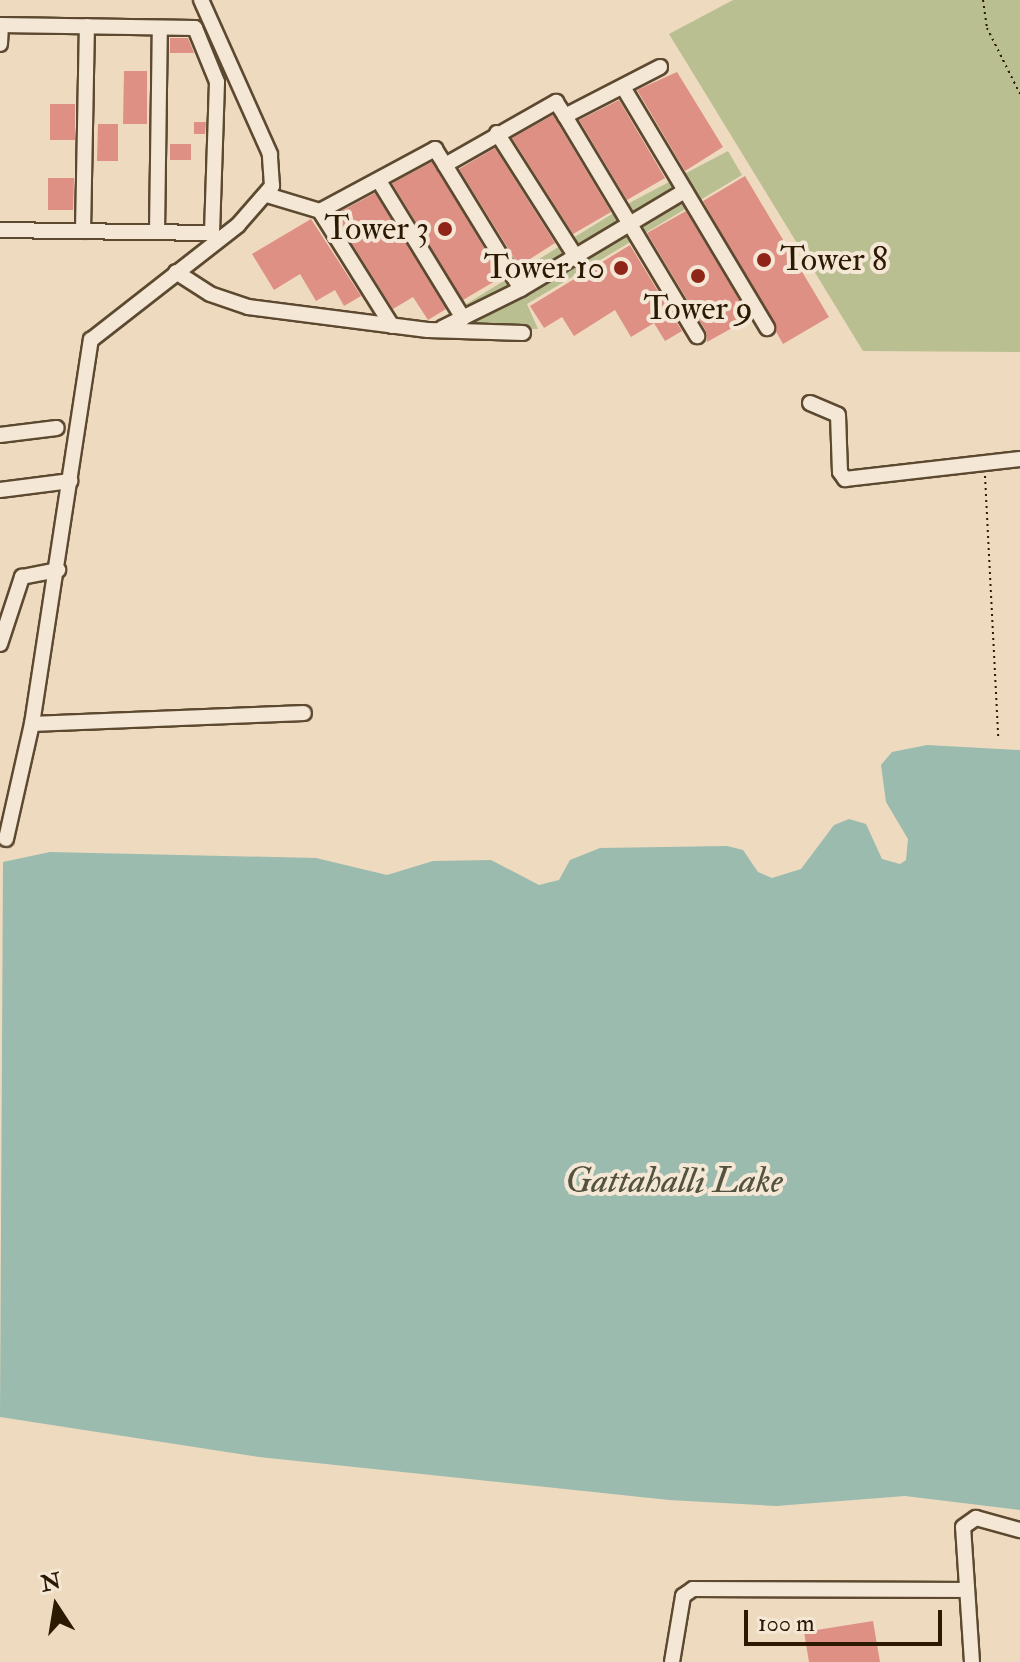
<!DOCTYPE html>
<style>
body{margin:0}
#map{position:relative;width:1020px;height:1662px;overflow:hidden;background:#eedabf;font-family:"IM FELL Double Pica",serif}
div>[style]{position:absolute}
.green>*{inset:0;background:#babf91}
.water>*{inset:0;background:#9abbae}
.building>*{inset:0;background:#de9085}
.path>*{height:2px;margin-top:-1px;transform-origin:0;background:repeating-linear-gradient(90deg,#2c1901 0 2px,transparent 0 6px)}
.roads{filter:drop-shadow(2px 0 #5c4930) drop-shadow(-2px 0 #5c4930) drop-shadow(0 2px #5c4930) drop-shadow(0 -2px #5c4930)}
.minor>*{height:14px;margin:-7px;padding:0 7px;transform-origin:7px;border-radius:7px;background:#f4e7d5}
.dots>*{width:22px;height:22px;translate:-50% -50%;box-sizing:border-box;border:4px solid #f4e7d5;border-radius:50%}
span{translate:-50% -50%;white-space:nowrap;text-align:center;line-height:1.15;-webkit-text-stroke:8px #f4e7d5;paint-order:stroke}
.poi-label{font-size:34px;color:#2c1901}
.right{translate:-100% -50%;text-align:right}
.left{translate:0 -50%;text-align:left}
.water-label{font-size:36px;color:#52523e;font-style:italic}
.north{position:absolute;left:16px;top:1566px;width:80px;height:80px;-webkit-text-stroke:6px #f4e7d5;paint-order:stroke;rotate:348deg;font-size:22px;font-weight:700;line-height:32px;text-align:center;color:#2c1901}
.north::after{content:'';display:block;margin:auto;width:28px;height:36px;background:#2c1901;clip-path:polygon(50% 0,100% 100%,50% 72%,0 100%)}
.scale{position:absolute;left:744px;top:1610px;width:198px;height:36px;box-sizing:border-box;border:4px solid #2c1901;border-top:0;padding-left:10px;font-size:24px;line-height:28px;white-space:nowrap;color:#2c1901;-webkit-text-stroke:6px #f4e7d5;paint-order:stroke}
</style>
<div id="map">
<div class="green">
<div style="clip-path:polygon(733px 0,1020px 0,1020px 352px,863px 351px,669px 34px)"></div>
<div style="clip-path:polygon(728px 151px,742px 175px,527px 304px,538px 329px,471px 327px,463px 306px,633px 201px)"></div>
</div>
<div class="water">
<div style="clip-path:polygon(927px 745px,1020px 750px,1020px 1510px,905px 1496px,776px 1506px,669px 1500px,259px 1457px,0 1417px,3px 862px,50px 852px,316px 858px,387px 875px,433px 861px,491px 860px,539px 885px,559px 880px,570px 860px,600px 848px,727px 846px,743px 850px,758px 872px,772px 878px,801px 869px,834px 825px,849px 819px,866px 824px,882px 859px,900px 864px,906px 860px,908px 839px,886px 802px,881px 765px,892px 752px)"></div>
</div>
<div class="building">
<div style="clip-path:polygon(170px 38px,188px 38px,194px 53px,170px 53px)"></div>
<div style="clip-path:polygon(124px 71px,147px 71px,147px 124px,123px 124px)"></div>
<div style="clip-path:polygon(677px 72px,723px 147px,685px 171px,637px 90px)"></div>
<div style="clip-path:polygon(619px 100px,665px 178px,627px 200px,579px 120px)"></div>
<div style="clip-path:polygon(50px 104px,75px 104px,75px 140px,50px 140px)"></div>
<div style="clip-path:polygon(553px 115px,611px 212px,573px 234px,512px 138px)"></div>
<div style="clip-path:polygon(194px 122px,206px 122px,205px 134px,194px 134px)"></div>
<div style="clip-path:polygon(98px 124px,118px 124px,118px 161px,97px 161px)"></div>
<div style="clip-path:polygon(170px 144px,191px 144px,191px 160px,170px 160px)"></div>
<div style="clip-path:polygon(495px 148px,555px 243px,519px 266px,459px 169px)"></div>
<div style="clip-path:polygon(432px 162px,502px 277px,463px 300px,392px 183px)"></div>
<div style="clip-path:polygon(745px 176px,829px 317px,783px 344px,703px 201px)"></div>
<div style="clip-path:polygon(48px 178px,74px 178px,73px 210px,48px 210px)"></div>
<div style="clip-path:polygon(375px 193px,446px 309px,428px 320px,413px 297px,393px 309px,334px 215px)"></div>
<div style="clip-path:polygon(686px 211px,750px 318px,707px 342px,706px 331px,647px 233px)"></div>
<div style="clip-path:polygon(311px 219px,361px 296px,344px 306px,335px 290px,316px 301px,300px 274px,274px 290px,252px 254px)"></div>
<div style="clip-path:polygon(630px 245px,682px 331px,665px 341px,654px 323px,631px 337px,615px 310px,574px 336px,562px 317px,544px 328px,530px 306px)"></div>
<div style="clip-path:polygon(873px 1621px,880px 1662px,809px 1662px,804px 1632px)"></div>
</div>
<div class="path">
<div style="left:983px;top:0;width:28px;rotate:82deg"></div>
<div style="left:987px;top:28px;width:74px;rotate:63.4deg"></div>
<div style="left:985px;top:476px;width:261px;rotate:87.1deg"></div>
</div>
<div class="roads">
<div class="minor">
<div style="left:0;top:25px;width:195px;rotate:0.9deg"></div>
<div style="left:195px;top:28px;width:58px;rotate:67.8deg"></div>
<div style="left:217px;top:82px;width:151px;rotate:91.9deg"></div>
<div style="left:212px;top:233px;width:212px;rotate:-179.2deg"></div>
<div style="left:0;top:44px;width:19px;rotate:-87deg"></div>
<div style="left:623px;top:87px;width:281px;rotate:59.1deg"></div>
<div style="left:565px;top:116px;width:257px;rotate:59deg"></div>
<div style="left:497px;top:133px;width:147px;rotate:57.5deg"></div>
<div style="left:445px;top:165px;width:145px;rotate:58.5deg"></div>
<div style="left:379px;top:181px;width:161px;rotate:58.5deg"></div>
<div style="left:267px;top:195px;width:55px;rotate:16.8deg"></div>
<div style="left:83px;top:231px;width:205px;rotate:-88.9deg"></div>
<div style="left:157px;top:232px;width:204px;rotate:-89.2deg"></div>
<div style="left:176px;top:272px;width:40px;rotate:32.9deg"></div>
<div style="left:210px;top:294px;width:40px;rotate:18.9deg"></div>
<div style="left:248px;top:307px;width:181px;rotate:7.3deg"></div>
<div style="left:428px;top:330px;width:95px;rotate:1.8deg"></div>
<div style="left:392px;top:326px;width:136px;rotate:-122.1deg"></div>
<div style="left:320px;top:211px;width:131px;rotate:-28.3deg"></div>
<div style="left:435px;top:149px;width:19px;rotate:58deg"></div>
<div style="left:445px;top:165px;width:128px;rotate:-29.6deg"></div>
<div style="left:556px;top:102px;width:17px;rotate:57deg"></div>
<div style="left:565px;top:116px;width:107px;rotate:-27.3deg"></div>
<div style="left:442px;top:328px;width:88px;rotate:-26.3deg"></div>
<div style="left:521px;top:289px;width:191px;rotate:-30.9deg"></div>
<div style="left:810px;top:403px;width:30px;rotate:23deg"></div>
<div style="left:838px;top:415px;width:57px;rotate:88deg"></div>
<div style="left:840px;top:472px;width:9px;rotate:54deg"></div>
<div style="left:845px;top:479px;width:176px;rotate:-6.5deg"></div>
<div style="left:0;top:435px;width:57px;rotate:-7deg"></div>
<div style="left:0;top:490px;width:71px;rotate:-7.3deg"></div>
<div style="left:0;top:644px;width:71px;rotate:-71.8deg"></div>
<div style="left:22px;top:577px;width:37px;rotate:-11deg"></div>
<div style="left:32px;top:724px;width:272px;rotate:-2.3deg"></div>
<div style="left:6px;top:839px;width:118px;rotate:-77.3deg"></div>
<div style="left:32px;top:724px;width:389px;rotate:-81.3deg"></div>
<div style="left:91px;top:340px;width:187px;rotate:-38deg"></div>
<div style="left:238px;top:225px;width:52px;rotate:-48.9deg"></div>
<div style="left:272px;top:186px;width:32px;rotate:-94deg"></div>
<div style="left:270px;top:154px;width:169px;rotate:-114.1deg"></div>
<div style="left:672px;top:1662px;width:67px;rotate:-80.5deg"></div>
<div style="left:683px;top:1596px;width:12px;rotate:-35deg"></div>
<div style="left:693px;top:1589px;width:274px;rotate:0.2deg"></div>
<div style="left:972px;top:1662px;width:135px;rotate:-93.8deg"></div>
<div style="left:963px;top:1527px;width:16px;rotate:-35deg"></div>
<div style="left:976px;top:1518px;width:46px;rotate:15.3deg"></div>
</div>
</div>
<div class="dots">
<div style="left:445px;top:229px;background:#8f2418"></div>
<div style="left:764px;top:260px;background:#8f2418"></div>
<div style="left:621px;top:268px;background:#8f2418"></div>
<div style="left:698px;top:276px;background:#8f2418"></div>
</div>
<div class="poi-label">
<span class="right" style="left:429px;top:229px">Tower 3</span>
<span class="left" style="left:780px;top:260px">Tower 8</span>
<span class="right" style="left:605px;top:268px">Tower 10</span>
<span style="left:698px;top:309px">Tower 9</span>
</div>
<div class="water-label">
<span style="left:674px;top:1181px">Gattahalli Lake</span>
</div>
<div class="north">N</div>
<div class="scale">100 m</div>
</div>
